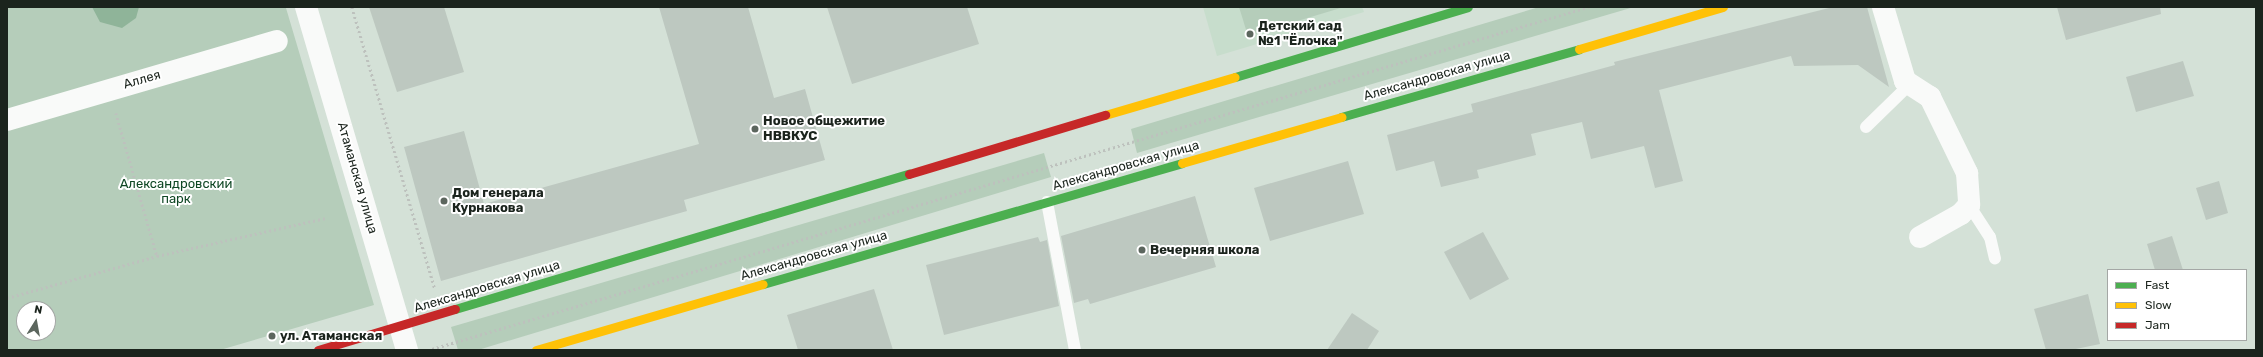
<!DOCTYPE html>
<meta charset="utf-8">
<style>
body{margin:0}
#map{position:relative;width:2263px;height:357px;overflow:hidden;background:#d4e1d7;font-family:Rubik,sans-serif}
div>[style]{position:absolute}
.built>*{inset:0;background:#c7ddcc}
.green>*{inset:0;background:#b5cdba}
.water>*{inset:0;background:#8fb499}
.building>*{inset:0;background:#bdc8c0}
.path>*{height:2.5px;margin-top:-1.25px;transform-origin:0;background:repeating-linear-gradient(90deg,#bdc1bd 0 2px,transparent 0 5px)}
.lane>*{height:12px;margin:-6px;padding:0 6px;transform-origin:6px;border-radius:6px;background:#f9faf9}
.street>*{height:22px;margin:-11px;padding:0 11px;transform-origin:11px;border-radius:11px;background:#f9faf9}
.fast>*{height:9px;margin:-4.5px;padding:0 4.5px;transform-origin:4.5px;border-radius:4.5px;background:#4caf50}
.slow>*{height:9px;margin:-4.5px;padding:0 4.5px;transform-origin:4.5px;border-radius:4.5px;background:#ffc107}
.jam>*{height:9px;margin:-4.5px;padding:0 4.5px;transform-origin:4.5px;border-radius:4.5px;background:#c62828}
.dots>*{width:11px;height:11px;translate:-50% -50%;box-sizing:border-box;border:2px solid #fff;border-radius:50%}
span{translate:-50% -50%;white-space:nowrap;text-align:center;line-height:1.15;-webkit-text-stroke:4px #fff;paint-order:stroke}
.poi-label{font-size:13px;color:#1b241d;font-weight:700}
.left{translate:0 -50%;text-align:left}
.street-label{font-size:13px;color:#1b241d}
.park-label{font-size:13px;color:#0f4724}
.frame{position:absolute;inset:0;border:8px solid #1b241d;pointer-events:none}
.legend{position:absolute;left:2107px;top:269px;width:140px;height:72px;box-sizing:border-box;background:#fff;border:1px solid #a4a7a5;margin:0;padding:5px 7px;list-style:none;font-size:12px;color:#1b241d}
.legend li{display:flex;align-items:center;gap:8px;height:20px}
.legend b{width:20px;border:1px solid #a4a7a5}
.north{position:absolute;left:16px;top:301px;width:40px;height:40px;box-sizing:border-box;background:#fff;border:1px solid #a4a7a5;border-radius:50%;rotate:11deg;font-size:11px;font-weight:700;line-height:16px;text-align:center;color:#1b241d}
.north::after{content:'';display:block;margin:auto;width:14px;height:18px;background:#5c665e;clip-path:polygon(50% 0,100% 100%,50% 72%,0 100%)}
</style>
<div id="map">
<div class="built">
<div style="clip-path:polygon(1203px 7px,1362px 7px,1364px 12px,1217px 56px)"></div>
</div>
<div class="green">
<div style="clip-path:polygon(evenodd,7px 7px,286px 8px,374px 305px,220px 350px,7px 350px,7px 7px,24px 309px,48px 309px,48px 333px,24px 333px,24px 309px)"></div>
<div style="clip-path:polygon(1239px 7px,1344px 7px,1248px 36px)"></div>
<div style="clip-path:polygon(1539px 7px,1634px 7px,1137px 153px,1131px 129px)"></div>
<div style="clip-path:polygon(1044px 153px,1051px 177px,478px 350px,458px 350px,451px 327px)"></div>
</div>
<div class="water">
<div style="clip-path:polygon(92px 7px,139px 7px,136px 18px,122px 28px,100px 22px)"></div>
</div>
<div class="building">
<div style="clip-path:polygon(369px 7px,444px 7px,464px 72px,397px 92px)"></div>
<div style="clip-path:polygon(659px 7px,748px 7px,774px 98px,805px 89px,825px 160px,684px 200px,687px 211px,441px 281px,404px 147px,464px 131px,484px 204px,699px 144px)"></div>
<div style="clip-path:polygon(827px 7px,967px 7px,979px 44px,852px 84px)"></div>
<div style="clip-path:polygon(1833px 7px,1867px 7px,1889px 87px,1858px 65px,1794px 66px,1791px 56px,1659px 90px,1683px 181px,1655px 188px,1644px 146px,1591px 159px,1582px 122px,1531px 134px,1536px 155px,1477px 170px,1479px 178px,1441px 187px,1434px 161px,1396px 171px,1387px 135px,1473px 112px,1471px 104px,1615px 65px,1614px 62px)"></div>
<div style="clip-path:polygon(2057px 7px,2160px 7px,2161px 14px,2066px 40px)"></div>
<div style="clip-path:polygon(2183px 61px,2194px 96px,2136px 112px,2126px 77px)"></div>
<div style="clip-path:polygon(1348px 161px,1364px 214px,1270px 241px,1254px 188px)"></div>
<div style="clip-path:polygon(2219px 181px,2228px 213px,2206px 220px,2196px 188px)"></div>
<div style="clip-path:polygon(1195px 196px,1216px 267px,1090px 304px,1088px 299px,1074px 303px,1061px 236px)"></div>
<div style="clip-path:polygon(1483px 232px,1509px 279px,1470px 300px,1444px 252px)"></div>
<div style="clip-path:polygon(2172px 236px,2183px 270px,2155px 270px,2147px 244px)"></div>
<div style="clip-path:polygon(1038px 237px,1040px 242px,1047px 240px,1059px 306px,944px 335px,926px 265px)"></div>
<div style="clip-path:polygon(874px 289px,893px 350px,798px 350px,787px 315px)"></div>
<div style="clip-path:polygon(2088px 294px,2100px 344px,2071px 350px,2046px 350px,2034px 309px)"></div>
<div style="clip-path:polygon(1352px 313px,1379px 331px,1367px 350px,1327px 350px)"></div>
</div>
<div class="path">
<div style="left:352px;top:7px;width:294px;rotate:73.6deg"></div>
<div style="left:116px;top:113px;width:149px;rotate:74deg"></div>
<div style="left:7px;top:298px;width:156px;rotate:-15.6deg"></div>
<div style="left:157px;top:256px;width:172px;rotate:-12.7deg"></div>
<div style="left:432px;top:349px;width:1206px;rotate:-16.48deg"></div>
</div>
<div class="lane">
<div style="left:1866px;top:127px;width:62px;rotate:-44.3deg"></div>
<div style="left:1047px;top:202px;width:151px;rotate:79.3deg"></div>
<div style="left:1969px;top:205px;width:38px;rotate:57deg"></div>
<div style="left:1990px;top:237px;width:22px;rotate:77deg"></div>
</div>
<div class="street">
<div style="left:306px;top:7px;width:358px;rotate:73.6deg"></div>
<div style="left:1883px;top:7px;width:77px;rotate:73.4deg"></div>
<div style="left:1905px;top:81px;width:30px;rotate:33deg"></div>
<div style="left:1930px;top:97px;width:85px;rotate:64deg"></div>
<div style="left:1967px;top:173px;width:32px;rotate:86deg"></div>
<div style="left:1969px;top:205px;width:12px;rotate:132deg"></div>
<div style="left:1961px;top:214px;width:47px;rotate:150.7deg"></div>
<div style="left:7px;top:120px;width:281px;rotate:-16.3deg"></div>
</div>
<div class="fast">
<div style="left:1235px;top:77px;width:243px;rotate:-16.7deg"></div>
<div style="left:1341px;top:117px;width:248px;rotate:-15.9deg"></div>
<div style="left:763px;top:284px;width:436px;rotate:-16.1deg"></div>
<div style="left:455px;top:309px;width:474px;rotate:-16.6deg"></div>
</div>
<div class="slow">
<div style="left:1579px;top:49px;width:150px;rotate:-16.3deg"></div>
<div style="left:1105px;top:115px;width:135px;rotate:-16.3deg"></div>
<div style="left:1182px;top:163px;width:166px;rotate:-16.1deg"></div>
<div style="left:536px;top:350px;width:236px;rotate:-16.2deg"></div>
</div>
<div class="jam">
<div style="left:909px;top:174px;width:205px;rotate:-16.8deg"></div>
<div style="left:318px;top:350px;width:143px;rotate:-16.7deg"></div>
</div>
<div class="dots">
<div style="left:1250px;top:34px;background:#5c665e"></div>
<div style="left:755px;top:129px;background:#5c665e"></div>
<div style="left:444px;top:201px;background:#5c665e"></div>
<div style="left:1142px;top:250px;background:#5c665e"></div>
<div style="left:272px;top:336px;background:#5c665e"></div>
</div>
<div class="poi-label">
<span class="left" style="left:1258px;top:34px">Детский сад<br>№1 "Ёлочка"</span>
<span class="left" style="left:763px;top:129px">Новое общежитие<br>НВВКУС</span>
<span class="left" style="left:452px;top:201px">Дом генерала<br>Курнакова</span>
<span class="left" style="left:1150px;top:250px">Вечерняя школа</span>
<span class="left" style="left:280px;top:336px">ул. Атаманская</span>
</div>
<div class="street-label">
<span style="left:1437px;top:76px;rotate:-16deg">Александровская улица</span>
<span style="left:142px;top:80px;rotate:-16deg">Аллея</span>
<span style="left:1126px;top:166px;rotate:-16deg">Александровская улица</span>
<span style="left:357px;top:178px;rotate:74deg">Атаманская улица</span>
<span style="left:814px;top:256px;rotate:-16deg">Александровская улица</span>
<span style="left:487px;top:287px;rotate:-17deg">Александровская улица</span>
</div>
<div class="park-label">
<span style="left:176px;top:192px">Александровский<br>парк</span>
</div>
<div class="frame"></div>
<ul class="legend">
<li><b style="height:5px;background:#4caf50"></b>Fast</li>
<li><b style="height:5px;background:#ffc107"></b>Slow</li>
<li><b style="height:5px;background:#c62828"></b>Jam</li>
</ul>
<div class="north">N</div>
</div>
